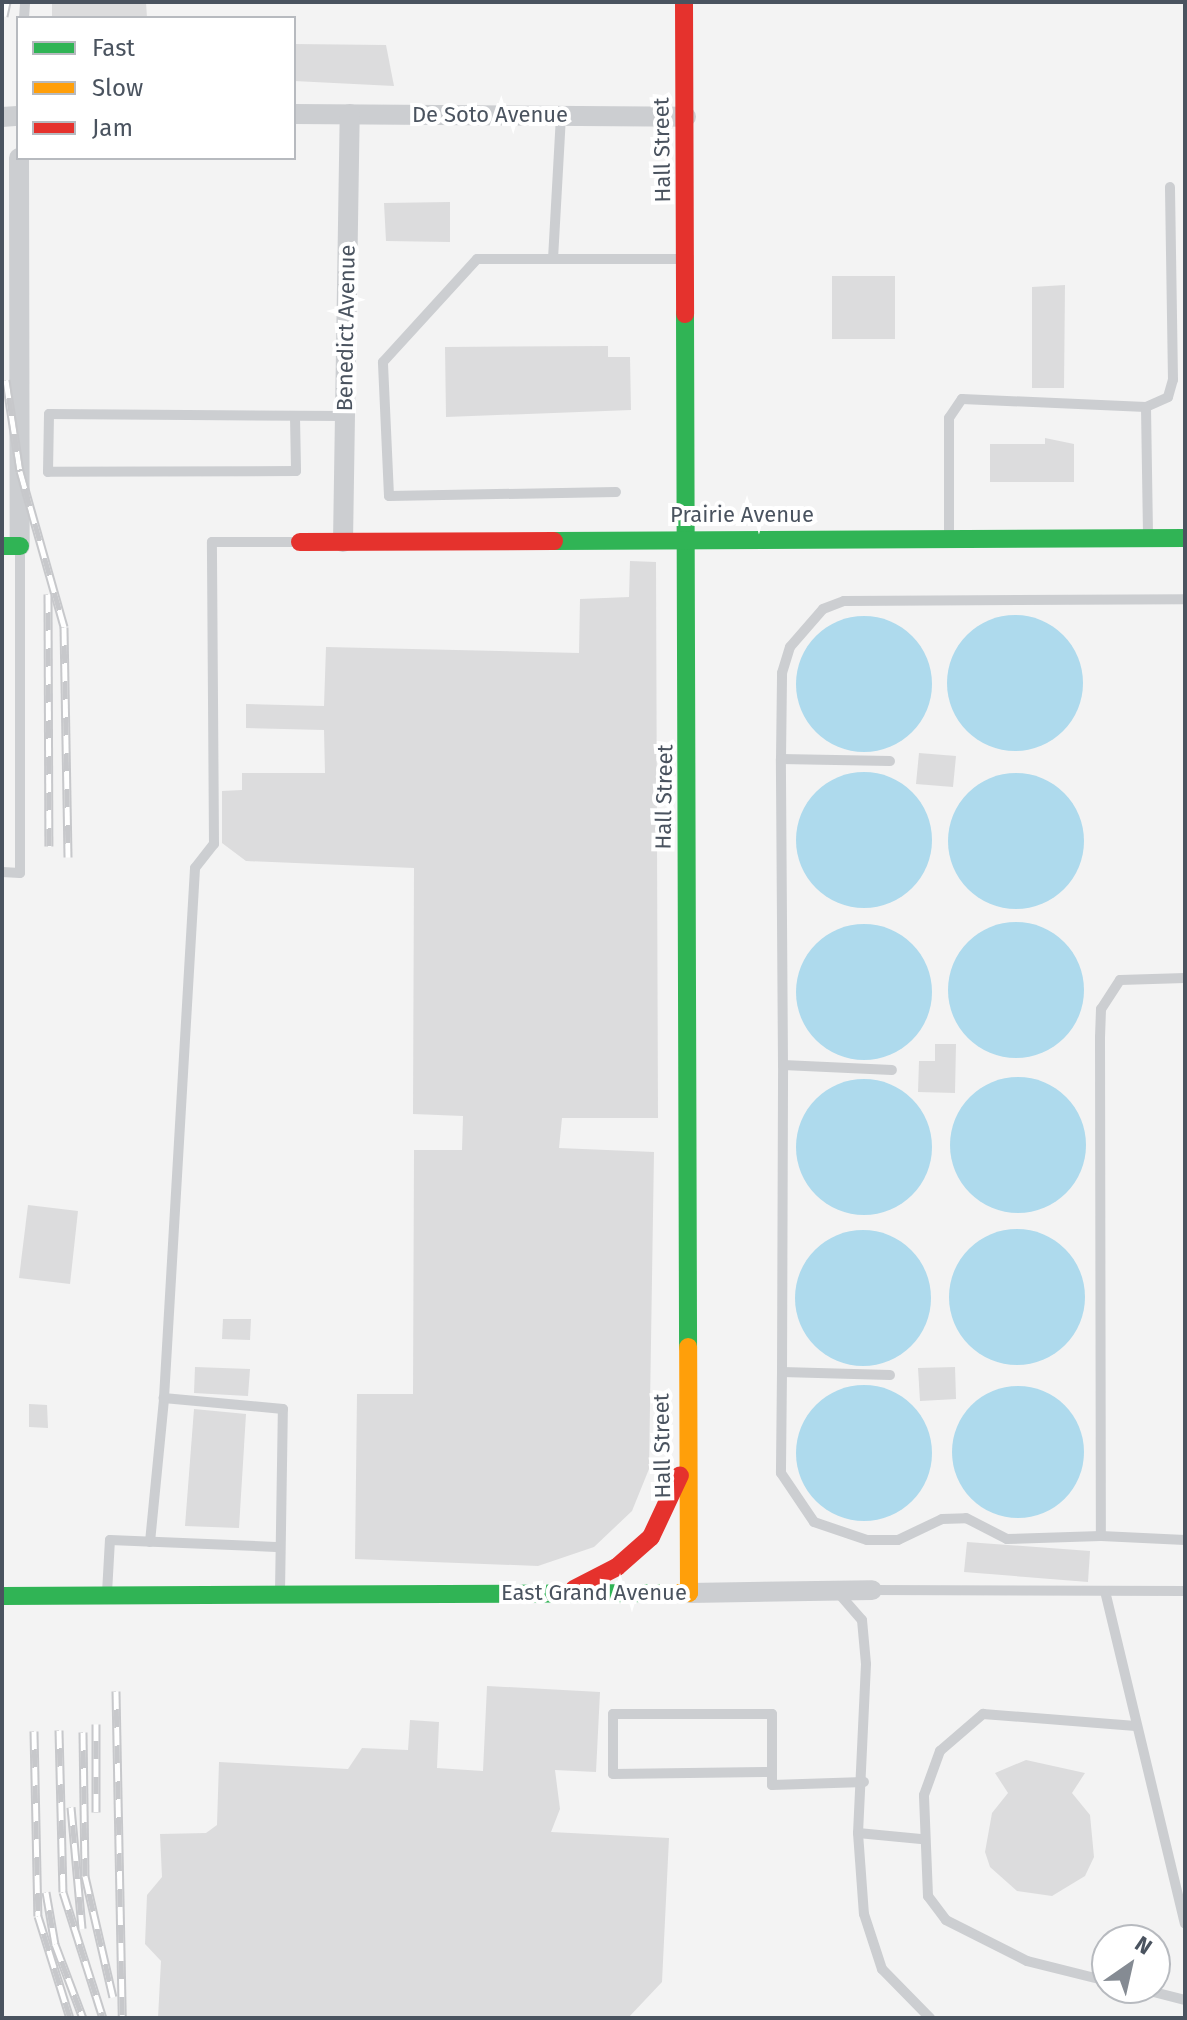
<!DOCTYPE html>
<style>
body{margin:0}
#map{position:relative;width:1187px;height:2020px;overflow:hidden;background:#f3f3f3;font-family:"Fira Sans",sans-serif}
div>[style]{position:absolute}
.water>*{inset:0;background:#aedaed}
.round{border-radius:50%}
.building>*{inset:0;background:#dcdcdd}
.lane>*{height:10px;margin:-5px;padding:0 5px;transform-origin:5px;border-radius:5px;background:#ccced1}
.street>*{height:20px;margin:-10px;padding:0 10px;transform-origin:10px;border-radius:10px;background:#ccced1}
.fast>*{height:18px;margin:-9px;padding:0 9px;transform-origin:9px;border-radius:9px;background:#30b455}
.slow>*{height:18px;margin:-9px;padding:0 9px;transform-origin:9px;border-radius:9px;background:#ff9f0a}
.jam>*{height:18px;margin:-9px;padding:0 9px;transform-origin:9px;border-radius:9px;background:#e5322d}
.rail>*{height:9px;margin-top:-4.5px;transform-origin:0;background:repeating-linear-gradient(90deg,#fff 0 18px,#c7c8cb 0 36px);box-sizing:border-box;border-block:2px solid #c7c8cb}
span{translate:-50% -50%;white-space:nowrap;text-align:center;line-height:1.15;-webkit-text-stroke:8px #fff;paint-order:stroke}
.street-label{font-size:22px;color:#4a535f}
.frame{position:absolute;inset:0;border:4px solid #4a535f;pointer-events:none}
.legend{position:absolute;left:16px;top:16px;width:280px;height:144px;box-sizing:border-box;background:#fff;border:2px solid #b7babf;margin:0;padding:10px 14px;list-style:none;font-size:24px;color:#4a535f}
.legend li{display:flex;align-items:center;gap:16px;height:40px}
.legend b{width:40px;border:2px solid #b7babf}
.north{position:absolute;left:1091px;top:1924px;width:80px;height:80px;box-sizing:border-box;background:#fff;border:2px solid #b7babf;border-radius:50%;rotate:34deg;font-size:22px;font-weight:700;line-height:32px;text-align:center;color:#4a535f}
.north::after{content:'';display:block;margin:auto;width:28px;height:36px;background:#858b93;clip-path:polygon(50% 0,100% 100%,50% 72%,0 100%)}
</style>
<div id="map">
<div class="water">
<div class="round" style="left:947px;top:615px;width:136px;height:136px"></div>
<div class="round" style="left:796px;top:616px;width:136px;height:136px"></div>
<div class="round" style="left:796px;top:772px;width:136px;height:136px"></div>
<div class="round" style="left:948px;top:773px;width:136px;height:136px"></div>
<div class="round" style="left:948px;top:922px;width:136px;height:136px"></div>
<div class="round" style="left:796px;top:924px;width:136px;height:136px"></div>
<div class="round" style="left:950px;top:1077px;width:136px;height:136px"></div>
<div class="round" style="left:796px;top:1079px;width:136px;height:136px"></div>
<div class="round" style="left:949px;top:1229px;width:136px;height:136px"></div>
<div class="round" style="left:795px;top:1230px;width:136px;height:136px"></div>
<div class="round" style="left:796px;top:1385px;width:136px;height:136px"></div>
<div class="round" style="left:952px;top:1386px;width:132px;height:132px"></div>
</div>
<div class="building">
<div style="clip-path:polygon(52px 2px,146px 2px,147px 18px,52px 18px)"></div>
<div style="clip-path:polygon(294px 44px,386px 45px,394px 86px,294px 81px)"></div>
<div style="clip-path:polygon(450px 202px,450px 242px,386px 241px,384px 203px)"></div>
<div style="clip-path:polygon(832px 276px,895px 276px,895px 339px,832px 339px)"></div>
<div style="clip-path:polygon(1065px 285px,1064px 388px,1032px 388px,1032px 287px)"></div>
<div style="clip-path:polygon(608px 346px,608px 357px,630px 357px,631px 410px,446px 417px,445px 347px)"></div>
<div style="clip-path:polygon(1045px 438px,1074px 444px,1074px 482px,990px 482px,990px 444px,1045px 444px)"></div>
<div style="clip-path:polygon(630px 561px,656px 562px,658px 1118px,562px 1118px,559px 1148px,654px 1152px,649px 1469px,632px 1511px,594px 1547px,538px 1566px,355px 1559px,357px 1394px,413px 1394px,414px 1150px,462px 1150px,463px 1116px,413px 1114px,414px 868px,246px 861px,222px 843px,222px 791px,242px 790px,242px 773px,325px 773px,324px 730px,246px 728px,246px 704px,324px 706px,326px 647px,579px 653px,580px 599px,629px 597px)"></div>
<div style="clip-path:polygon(919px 753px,956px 756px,953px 787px,916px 784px)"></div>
<div style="clip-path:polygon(935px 1044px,956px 1044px,955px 1093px,918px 1092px,919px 1061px,935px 1061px)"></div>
<div style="clip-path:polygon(28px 1205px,78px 1211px,70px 1284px,19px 1278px)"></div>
<div style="clip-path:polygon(223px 1319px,251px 1319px,250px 1340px,222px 1339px)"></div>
<div style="clip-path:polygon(195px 1367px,250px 1369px,248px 1396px,194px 1393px)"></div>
<div style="clip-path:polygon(955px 1367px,956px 1399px,920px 1401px,918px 1368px)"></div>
<div style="clip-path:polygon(29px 1404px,47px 1405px,48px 1428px,29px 1427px)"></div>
<div style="clip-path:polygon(194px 1409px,246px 1414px,239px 1528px,185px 1526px)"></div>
<div style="clip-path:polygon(967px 1542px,1090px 1551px,1088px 1582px,964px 1572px)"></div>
<div style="clip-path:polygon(487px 1686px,600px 1692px,596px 1772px,555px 1770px,560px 1809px,551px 1832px,669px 1838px,662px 1982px,628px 2018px,158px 2018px,161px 1961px,145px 1944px,147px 1895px,162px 1877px,160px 1834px,206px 1833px,217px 1825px,219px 1762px,348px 1769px,362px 1748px,408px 1750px,410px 1720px,439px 1722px,437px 1768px,483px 1771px)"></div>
<div style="clip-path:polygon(1026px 1760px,1085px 1773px,1072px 1793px,1090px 1815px,1094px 1857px,1085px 1876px,1052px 1896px,1017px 1891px,990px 1867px,985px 1852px,992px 1813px,1008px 1793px,995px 1773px)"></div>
</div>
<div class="lane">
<div style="left:24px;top:18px;width:16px;rotate:-86deg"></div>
<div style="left:553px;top:259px;width:144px;rotate:-86.8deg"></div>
<div style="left:1146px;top:407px;width:24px;rotate:-24deg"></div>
<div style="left:1168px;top:397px;width:18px;rotate:-74deg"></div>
<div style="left:1173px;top:380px;width:193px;rotate:-90.9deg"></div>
<div style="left:295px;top:417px;width:54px;rotate:88.9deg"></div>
<div style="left:296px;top:471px;width:248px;rotate:179.8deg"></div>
<div style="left:48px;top:472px;width:58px;rotate:-89deg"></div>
<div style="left:49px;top:414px;width:295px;rotate:0.4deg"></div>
<div style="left:616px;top:492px;width:227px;rotate:179deg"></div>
<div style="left:389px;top:496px;width:134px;rotate:-92.6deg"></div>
<div style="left:383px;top:362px;width:139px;rotate:-47.6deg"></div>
<div style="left:477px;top:259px;width:204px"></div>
<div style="left:949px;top:537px;width:119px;rotate:-90deg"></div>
<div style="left:949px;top:418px;width:23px;rotate:-56deg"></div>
<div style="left:962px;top:399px;width:184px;rotate:2.5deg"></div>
<div style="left:1146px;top:407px;width:129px;rotate:89.1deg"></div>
<div style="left:781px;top:759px;width:86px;rotate:-89.3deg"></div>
<div style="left:782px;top:673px;width:27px;rotate:-73deg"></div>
<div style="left:790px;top:647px;width:50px;rotate:-49deg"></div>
<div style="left:823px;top:609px;width:22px;rotate:-21deg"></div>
<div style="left:844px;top:601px;width:341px;rotate:-0.3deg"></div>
<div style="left:2px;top:872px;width:18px;rotate:3deg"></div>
<div style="left:20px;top:873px;width:327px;rotate:-90deg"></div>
<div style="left:1185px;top:978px;width:65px;rotate:178.2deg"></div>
<div style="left:1120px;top:980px;width:35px;rotate:123deg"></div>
<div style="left:1101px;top:1009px;width:28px;rotate:92deg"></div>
<div style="left:1100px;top:1037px;width:499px;rotate:89.9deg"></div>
<div style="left:1101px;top:1536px;width:84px;rotate:2.7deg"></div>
<div style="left:783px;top:1065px;width:306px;rotate:-90.4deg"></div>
<div style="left:781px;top:759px;width:109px;rotate:1.1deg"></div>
<div style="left:782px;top:1372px;width:307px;rotate:-89.8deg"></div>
<div style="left:783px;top:1065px;width:109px;rotate:2.6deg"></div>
<div style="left:890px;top:1375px;width:108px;rotate:-178.4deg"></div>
<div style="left:782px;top:1372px;width:101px;rotate:90.6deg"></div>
<div style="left:781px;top:1473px;width:59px;rotate:56deg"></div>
<div style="left:814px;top:1522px;width:56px;rotate:18.8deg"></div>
<div style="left:867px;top:1540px;width:31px"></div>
<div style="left:898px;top:1540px;width:49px;rotate:-25.5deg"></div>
<div style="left:942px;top:1519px;width:24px;rotate:-2deg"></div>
<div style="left:966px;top:1518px;width:46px;rotate:27.1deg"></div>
<div style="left:1007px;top:1539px;width:94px;rotate:-1.8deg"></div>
<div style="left:150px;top:1542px;width:145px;rotate:-84.4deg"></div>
<div style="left:872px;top:1590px;width:313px;rotate:0.2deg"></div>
<div style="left:1105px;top:1591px;width:342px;rotate:76.5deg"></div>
<div style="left:280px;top:1592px;width:183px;rotate:-89.1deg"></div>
<div style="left:283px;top:1409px;width:120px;rotate:-174.7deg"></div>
<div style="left:164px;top:1398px;width:531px;rotate:-86.65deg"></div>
<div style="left:195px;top:868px;width:31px;rotate:-52deg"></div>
<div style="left:214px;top:844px;width:302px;rotate:-90.4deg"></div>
<div style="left:212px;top:542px;width:86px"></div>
<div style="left:107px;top:1593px;width:53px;rotate:-86.8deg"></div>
<div style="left:110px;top:1540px;width:166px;rotate:2.4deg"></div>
<div style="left:841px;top:1596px;width:32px;rotate:49deg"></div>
<div style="left:862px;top:1620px;width:44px;rotate:84.8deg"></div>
<div style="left:866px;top:1664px;width:169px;rotate:92.7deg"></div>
<div style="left:858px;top:1833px;width:81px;rotate:85.8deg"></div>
<div style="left:864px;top:1914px;width:58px;rotate:71.9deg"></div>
<div style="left:882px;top:1969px;width:69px;rotate:45.6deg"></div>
<div style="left:772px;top:1772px;width:159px;rotate:179.3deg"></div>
<div style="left:613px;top:1774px;width:60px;rotate:-90deg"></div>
<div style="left:613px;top:1714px;width:159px"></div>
<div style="left:772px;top:1714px;width:71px;rotate:90deg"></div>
<div style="left:772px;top:1785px;width:92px;rotate:-1.9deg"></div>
<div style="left:858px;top:1833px;width:63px;rotate:5.4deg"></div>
<div style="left:1107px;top:1981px;width:82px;rotate:-166deg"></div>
<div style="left:1027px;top:1961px;width:91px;rotate:-153.2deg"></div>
<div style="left:946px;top:1920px;width:30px;rotate:-127deg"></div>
<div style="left:928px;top:1896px;width:101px;rotate:-92.3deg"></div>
<div style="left:924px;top:1795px;width:47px;rotate:-70deg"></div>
<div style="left:940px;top:1751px;width:57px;rotate:-40.7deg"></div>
<div style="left:983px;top:1714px;width:153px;rotate:4.5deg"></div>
<div style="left:1138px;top:1988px;width:49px;rotate:14.3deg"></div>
</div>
<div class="street">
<div style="left:294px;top:114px;width:392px;rotate:0.4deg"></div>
<div style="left:2px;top:117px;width:16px;rotate:-4deg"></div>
<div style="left:19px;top:158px;width:388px;rotate:89.9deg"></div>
<div style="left:343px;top:542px;width:428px;rotate:-89.1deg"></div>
<div style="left:689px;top:1593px;width:183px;rotate:-0.9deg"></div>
</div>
<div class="fast">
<div style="left:685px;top:314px;width:1033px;rotate:89.83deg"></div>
<div style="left:554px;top:541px;width:631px;rotate:-0.27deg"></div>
<div style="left:2px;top:546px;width:18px"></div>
<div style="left:2px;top:1596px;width:661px;rotate:-0.26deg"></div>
</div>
<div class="slow">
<div style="left:663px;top:1593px;width:26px"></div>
<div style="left:689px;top:1593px;width:246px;rotate:-90.2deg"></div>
</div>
<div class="jam">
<div style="left:684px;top:2px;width:312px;rotate:89.8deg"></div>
<div style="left:300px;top:542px;width:254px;rotate:-0.2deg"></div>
<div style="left:574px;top:1589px;width:48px;rotate:-27.1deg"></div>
<div style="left:617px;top:1567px;width:45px;rotate:-41.4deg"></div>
<div style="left:651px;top:1537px;width:68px;rotate:-64.9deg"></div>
</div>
<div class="rail">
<div style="left:4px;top:16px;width:14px;rotate:-78deg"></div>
<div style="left:6px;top:380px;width:92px;rotate:81.3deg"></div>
<div style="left:20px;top:471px;width:162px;rotate:74.2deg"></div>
<div style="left:64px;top:627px;width:230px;rotate:89deg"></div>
<div style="left:48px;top:594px;width:252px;rotate:89.8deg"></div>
<div style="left:116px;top:1691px;width:327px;rotate:88.9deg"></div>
<div style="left:59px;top:1730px;width:162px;rotate:88.6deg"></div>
<div style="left:63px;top:1892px;width:132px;rotate:72.4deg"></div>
<div style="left:34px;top:1731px;width:185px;rotate:88.8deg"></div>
<div style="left:38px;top:1916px;width:107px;rotate:72.6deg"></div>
<div style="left:83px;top:1732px;width:144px;rotate:89.2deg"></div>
<div style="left:85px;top:1876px;width:124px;rotate:77deg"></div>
<div style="left:71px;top:1807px;width:122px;rotate:84.8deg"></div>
<div style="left:96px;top:1812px;width:88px;rotate:-90deg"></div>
<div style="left:46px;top:1892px;width:53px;rotate:80.2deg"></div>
<div style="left:55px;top:1944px;width:79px;rotate:69.3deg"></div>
</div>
<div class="street-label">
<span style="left:490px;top:115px">De Soto Avenue</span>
<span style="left:662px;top:150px;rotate:-91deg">Hall Street</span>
<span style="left:346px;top:328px;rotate:-89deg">Benedict Avenue</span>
<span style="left:742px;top:515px">Prairie Avenue</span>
<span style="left:664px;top:797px;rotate:-89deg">Hall Street</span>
<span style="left:662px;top:1446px;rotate:-91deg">Hall Street</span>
<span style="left:594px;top:1593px">East Grand Avenue</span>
</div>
<div class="frame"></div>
<ul class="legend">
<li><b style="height:10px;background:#30b455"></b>Fast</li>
<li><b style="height:10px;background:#ff9f0a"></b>Slow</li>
<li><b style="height:10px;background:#e5322d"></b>Jam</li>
</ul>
<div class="north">N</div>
</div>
